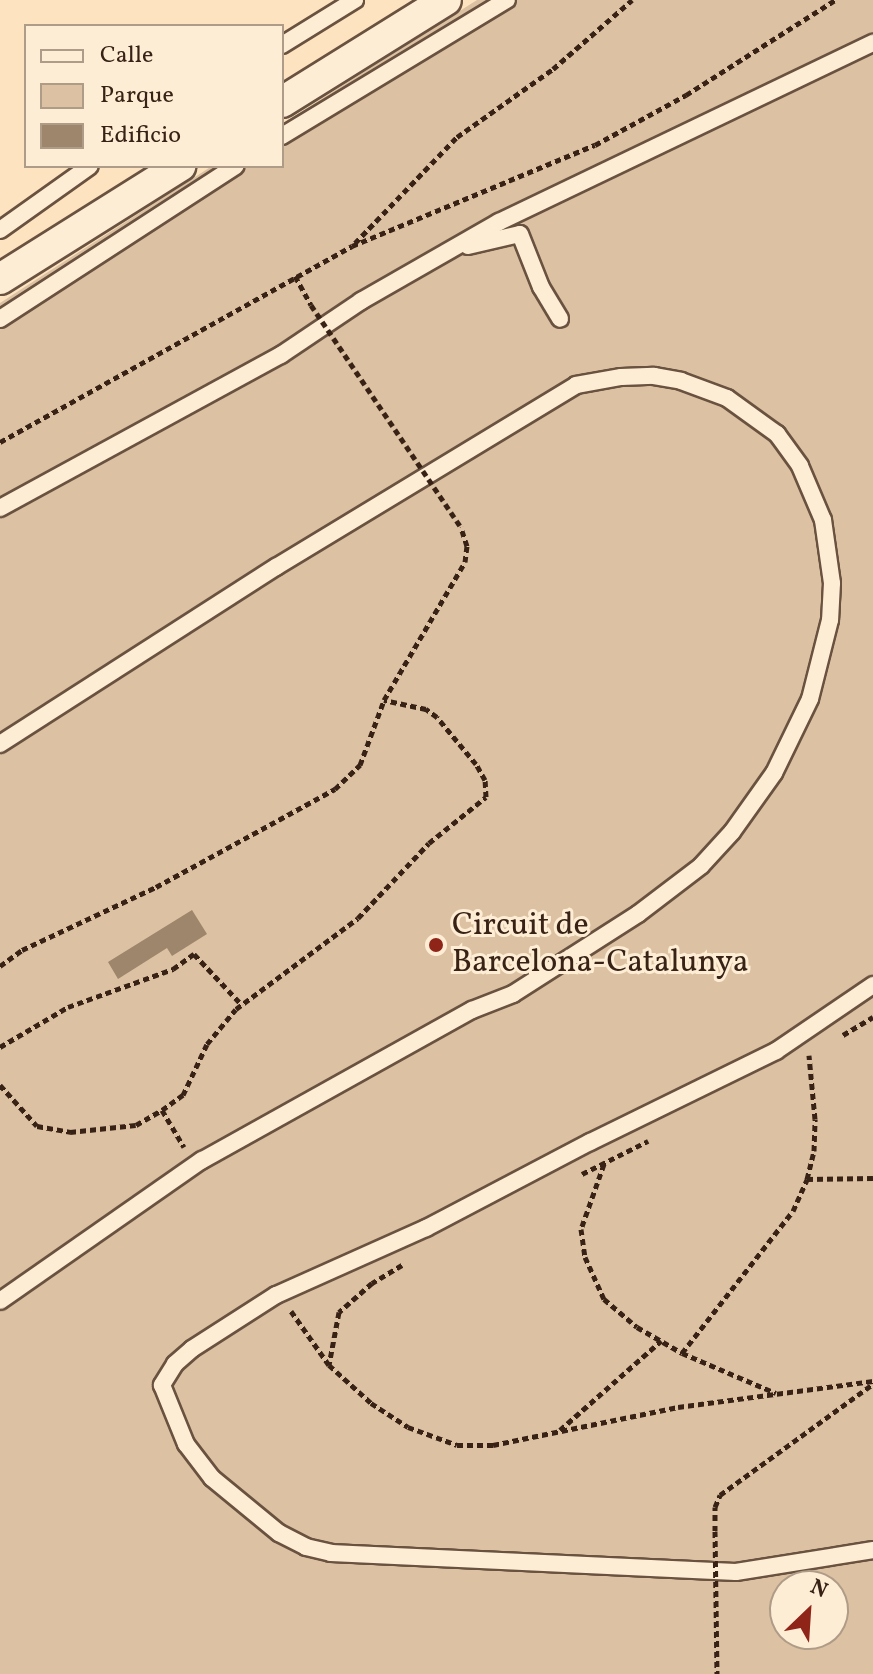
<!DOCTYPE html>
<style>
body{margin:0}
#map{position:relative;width:873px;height:1674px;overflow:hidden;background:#fde3bf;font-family:Vollkorn,serif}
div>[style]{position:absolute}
.green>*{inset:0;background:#dcc2a2}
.building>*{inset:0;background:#9e866d}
.path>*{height:5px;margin-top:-2.5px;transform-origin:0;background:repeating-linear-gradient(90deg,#382215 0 6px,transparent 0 10px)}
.roads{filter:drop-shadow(2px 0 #695240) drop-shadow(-2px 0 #695240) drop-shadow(0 2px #695240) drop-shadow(0 -2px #695240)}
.lane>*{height:16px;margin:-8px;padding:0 8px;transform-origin:8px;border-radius:8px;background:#feedd5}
.street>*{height:30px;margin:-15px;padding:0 15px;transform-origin:15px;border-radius:15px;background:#feedd5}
.path-bridge>*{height:5px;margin-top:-2.5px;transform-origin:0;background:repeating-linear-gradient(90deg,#382215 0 6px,transparent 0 10px)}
.dots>*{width:22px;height:22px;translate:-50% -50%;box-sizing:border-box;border:4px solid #feedd5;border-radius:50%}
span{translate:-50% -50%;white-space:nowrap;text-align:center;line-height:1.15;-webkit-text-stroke:6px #feedd5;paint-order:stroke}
.poi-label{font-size:32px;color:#382215}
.left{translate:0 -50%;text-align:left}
.legend{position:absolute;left:24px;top:24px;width:260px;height:144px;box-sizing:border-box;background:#feedd5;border:2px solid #af9c88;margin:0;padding:10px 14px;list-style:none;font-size:24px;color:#382215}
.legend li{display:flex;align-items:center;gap:16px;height:40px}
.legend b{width:40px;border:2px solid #af9c88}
.north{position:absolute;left:769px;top:1570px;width:80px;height:80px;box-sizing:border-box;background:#feedd5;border:2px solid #af9c88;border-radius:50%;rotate:25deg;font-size:22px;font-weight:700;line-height:32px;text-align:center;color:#382215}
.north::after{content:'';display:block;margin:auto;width:28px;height:36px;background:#8f2418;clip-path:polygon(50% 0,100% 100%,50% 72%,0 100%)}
</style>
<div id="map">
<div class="green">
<div style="clip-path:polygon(evenodd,477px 0,873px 0,873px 1674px,0 1674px,0 303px,212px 166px,282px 166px,282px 124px,477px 0,785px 1586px,833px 1586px,833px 1634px,785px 1634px,785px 1586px)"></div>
</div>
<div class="building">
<div style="clip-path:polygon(192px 910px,207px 934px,172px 956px,167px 948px,118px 979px,108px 962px)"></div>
</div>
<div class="path">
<div style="left:355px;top:243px;width:147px;rotate:-46.1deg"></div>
<div style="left:457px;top:137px;width:118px;rotate:-35.3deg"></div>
<div style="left:553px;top:69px;width:105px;rotate:-41.1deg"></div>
<div style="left:295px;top:276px;width:33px;rotate:61deg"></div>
<div style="left:0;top:442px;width:403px;rotate:-29.1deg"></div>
<div style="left:352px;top:246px;width:263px;rotate:-22.6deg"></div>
<div style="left:595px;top:145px;width:104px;rotate:-28.8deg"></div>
<div style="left:686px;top:95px;width:177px;rotate:-32.5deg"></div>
<div style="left:0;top:966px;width:27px;rotate:-36deg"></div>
<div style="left:22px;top:950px;width:148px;rotate:-25.2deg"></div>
<div style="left:156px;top:887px;width:204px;rotate:-28.7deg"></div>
<div style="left:335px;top:789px;width:35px;rotate:-44deg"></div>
<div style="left:360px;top:765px;width:69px;rotate:-69.7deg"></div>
<div style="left:384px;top:700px;width:160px;rotate:-59.6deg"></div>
<div style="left:465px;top:562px;width:16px;rotate:-83deg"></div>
<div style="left:467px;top:546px;width:20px;rotate:-108deg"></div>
<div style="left:843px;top:1035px;width:35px;rotate:-31deg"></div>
<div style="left:0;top:1047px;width:79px;rotate:-30.5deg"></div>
<div style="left:68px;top:1007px;width:112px;rotate:-19.9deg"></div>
<div style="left:173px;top:969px;width:26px;rotate:-36deg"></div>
<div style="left:194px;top:954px;width:70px;rotate:46.7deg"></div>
<div style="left:0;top:1085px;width:55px;rotate:47.9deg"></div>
<div style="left:37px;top:1126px;width:34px;rotate:10deg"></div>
<div style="left:70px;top:1132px;width:66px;rotate:-6.1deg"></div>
<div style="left:136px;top:1125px;width:30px;rotate:-30deg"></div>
<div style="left:162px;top:1110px;width:26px;rotate:-36deg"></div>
<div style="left:183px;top:1095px;width:56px;rotate:-64.8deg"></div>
<div style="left:207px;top:1044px;width:45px;rotate:-50.4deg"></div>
<div style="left:236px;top:1009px;width:152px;rotate:-36.7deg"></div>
<div style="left:358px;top:918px;width:103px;rotate:-46.6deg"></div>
<div style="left:429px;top:843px;width:73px;rotate:-38.9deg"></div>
<div style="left:486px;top:797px;width:17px;rotate:-93deg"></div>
<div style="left:485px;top:780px;width:18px;rotate:-119deg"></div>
<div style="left:476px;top:764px;width:61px;rotate:-129.7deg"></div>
<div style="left:437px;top:717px;width:14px;rotate:-144deg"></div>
<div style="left:426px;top:709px;width:43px;rotate:-167.9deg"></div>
<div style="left:162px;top:1110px;width:43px;rotate:59.3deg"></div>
<div style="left:604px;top:1164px;width:69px;rotate:109.5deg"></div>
<div style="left:581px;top:1229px;width:28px;rotate:82deg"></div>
<div style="left:585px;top:1257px;width:46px;rotate:65.7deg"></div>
<div style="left:604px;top:1299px;width:43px;rotate:40.3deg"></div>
<div style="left:637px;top:1327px;width:52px;rotate:30deg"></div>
<div style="left:682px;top:1353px;width:102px;rotate:23.1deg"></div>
<div style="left:582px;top:1174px;width:74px;rotate:-26.6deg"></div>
<div style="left:807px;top:1179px;width:66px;rotate:-0.9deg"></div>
<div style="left:402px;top:1265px;width:35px;rotate:149deg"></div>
<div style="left:372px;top:1283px;width:44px;rotate:138.7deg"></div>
<div style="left:339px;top:1312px;width:54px;rotate:100.7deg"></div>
<div style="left:329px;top:1365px;width:57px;rotate:42.1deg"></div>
<div style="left:371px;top:1403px;width:44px;rotate:33deg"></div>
<div style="left:408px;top:1427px;width:52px;rotate:20.2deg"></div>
<div style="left:457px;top:1445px;width:36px"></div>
<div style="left:493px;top:1445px;width:189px;rotate:-11.6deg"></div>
<div style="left:678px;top:1407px;width:197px;rotate:-7.6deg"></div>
<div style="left:291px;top:1311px;width:66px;rotate:54.9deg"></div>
<div style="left:682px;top:1353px;width:180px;rotate:-52deg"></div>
<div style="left:793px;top:1211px;width:35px;rotate:-66deg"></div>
<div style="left:807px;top:1179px;width:29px;rotate:-76deg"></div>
<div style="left:814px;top:1151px;width:32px;rotate:-88deg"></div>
<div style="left:815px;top:1119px;width:64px;rotate:-95.4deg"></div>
<div style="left:560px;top:1430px;width:135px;rotate:-41.4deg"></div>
<div style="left:715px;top:1531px;width:24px;rotate:-90deg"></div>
<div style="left:715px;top:1507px;width:13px;rotate:-67deg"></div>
<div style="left:720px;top:1495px;width:189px;rotate:-36deg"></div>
</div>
<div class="roads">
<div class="lane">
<div style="left:282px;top:45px;width:86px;rotate:-31.7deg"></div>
<div style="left:282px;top:136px;width:263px;rotate:-31.2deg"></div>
<div style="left:0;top:230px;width:110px;rotate:-35.4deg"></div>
<div style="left:468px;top:246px;width:53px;rotate:-13deg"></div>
<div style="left:520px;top:234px;width:57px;rotate:68.4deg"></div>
<div style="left:541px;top:287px;width:37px;rotate:59deg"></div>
<div style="left:0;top:319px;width:281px;rotate:-33deg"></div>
<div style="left:0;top:508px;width:320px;rotate:-28.6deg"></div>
<div style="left:281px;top:355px;width:97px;rotate:-34deg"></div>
<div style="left:361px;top:301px;width:159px;rotate:-29.8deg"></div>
<div style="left:499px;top:222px;width:415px;rotate:-25.6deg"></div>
<div style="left:0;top:744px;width:328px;rotate:-32.7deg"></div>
<div style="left:276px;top:567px;width:351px;rotate:-31.2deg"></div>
<div style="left:576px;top:385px;width:46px;rotate:-10.1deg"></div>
<div style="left:621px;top:377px;width:33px;rotate:-2deg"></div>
<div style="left:654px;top:376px;width:27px;rotate:10deg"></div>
<div style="left:681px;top:381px;width:49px;rotate:20.3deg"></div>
<div style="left:727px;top:398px;width:62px;rotate:35.8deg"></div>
<div style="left:777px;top:434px;width:39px;rotate:54deg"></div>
<div style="left:800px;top:466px;width:59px;rotate:66.9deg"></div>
<div style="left:823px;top:520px;width:64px;rotate:81.9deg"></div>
<div style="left:832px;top:583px;width:37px;rotate:93deg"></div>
<div style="left:830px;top:620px;width:81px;rotate:104.2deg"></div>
<div style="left:810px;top:699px;width:82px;rotate:115.9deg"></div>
<div style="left:774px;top:773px;width:72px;rotate:125.4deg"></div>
<div style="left:732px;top:832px;width:46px;rotate:132.4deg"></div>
<div style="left:701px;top:866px;width:79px;rotate:142.7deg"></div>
<div style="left:638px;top:914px;width:148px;rotate:147.4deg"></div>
<div style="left:513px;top:994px;width:44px;rotate:158.7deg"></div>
<div style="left:472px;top:1010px;width:309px;rotate:150.9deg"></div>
<div style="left:202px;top:1160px;width:246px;rotate:145.1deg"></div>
<div style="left:873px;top:985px;width:117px;rotate:145.8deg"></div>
<div style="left:776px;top:1051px;width:207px;rotate:153.9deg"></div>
<div style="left:590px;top:1142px;width:185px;rotate:152.3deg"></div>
<div style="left:426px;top:1228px;width:164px;rotate:155.9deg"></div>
<div style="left:276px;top:1295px;width:100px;rotate:147.3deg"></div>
<div style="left:192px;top:1349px;width:23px;rotate:139deg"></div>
<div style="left:175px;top:1364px;width:25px;rotate:122deg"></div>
<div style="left:162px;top:1385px;width:64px;rotate:67.9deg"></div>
<div style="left:186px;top:1444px;width:43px;rotate:52.6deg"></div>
<div style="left:212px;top:1478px;width:87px;rotate:39.4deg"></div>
<div style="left:279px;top:1533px;width:30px;rotate:27deg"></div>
<div style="left:306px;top:1547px;width:26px;rotate:13deg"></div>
<div style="left:331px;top:1553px;width:405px;rotate:2.7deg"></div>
<div style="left:736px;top:1572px;width:139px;rotate:-9.1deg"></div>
</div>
<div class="street">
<div style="left:282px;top:102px;width:193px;rotate:-31.9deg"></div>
<div style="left:0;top:279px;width:213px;rotate:-32.1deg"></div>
</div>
</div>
<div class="path-bridge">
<div style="left:311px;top:305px;width:268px;rotate:56deg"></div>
<div style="left:715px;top:1531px;width:143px;rotate:89.2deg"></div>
</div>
<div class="dots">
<div style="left:436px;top:945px;background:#8f2418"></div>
</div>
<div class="poi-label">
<span class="left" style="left:452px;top:945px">Circuit de<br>Barcelona-Catalunya</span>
</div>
<ul class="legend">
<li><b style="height:10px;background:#feedd5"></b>Calle</li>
<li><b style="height:22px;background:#dcc2a2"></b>Parque</li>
<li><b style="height:22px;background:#9e866d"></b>Edificio</li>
</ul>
<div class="north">N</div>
</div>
